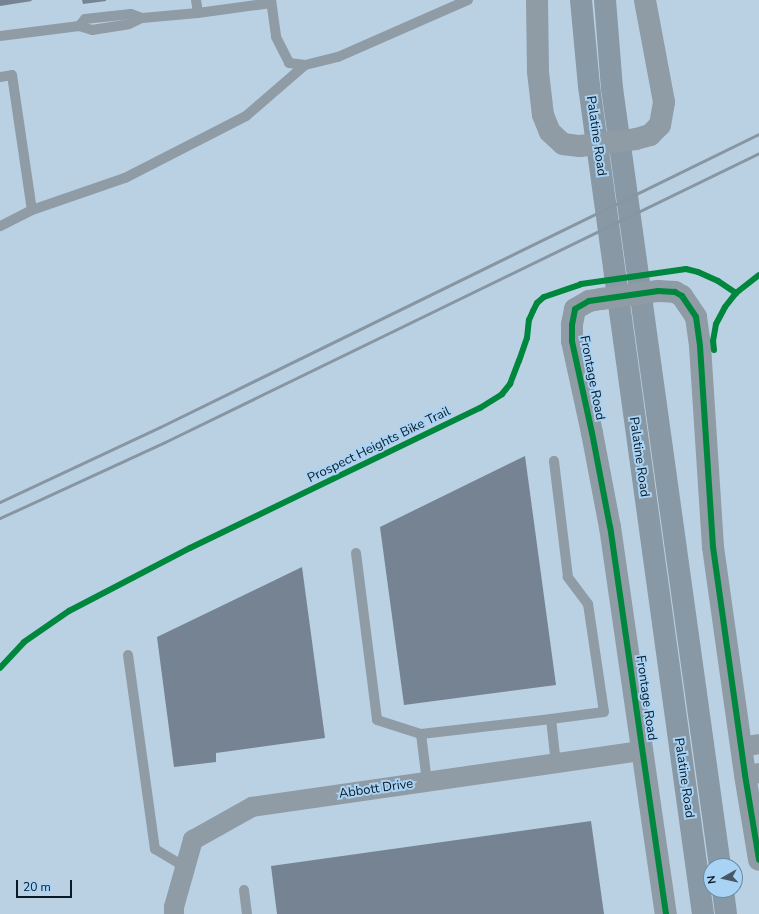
<!DOCTYPE html>
<style>
body{margin:0}
#map{position:relative;width:759px;height:914px;overflow:hidden;background:#bad1e4;font-family:"Nunito Sans",sans-serif}
div>[style]{position:absolute}
.building>*{inset:0;background:#758393}
.service>*{height:10px;margin:-5px;padding:0 5px;transform-origin:5px;border-radius:5px;background:#8f9ba5}
.minor>*{height:20px;margin:-10px;padding:0 10px;transform-origin:10px;border-radius:10px;background:#8f9ba5}
.tertiary>*{height:22px;margin:-11px;padding:0 11px;transform-origin:11px;border-radius:11px;background:#8f9ba5}
.trunk>*{height:22px;margin:-11px;padding:0 11px;transform-origin:11px;border-radius:11px;background:#8898a4}
.rail>*{height:3px;margin:-1.5px;padding:0 1.5px;transform-origin:1.5px;border-radius:1.5px;background:#8796a2}
.tertiary-bridge>*{height:22px;margin:-11px;padding:0 11px;transform-origin:11px;border-radius:11px;background:#8f9ba5}
.cycleway>*{height:6px;margin:-3px;padding:0 3px;transform-origin:3px;border-radius:3px;background:#00873e}
span{translate:-50% -50%;white-space:nowrap;text-align:center;line-height:1.15;-webkit-text-stroke:4px #a9d3f5;paint-order:stroke}
.street-label{font-size:13px;color:#091925}
.north{position:absolute;left:703px;top:858px;width:40px;height:40px;box-sizing:border-box;background:#a9d3f5;border:1px solid #6989a2;border-radius:50%;rotate:262deg;font-size:11px;font-weight:700;line-height:16px;text-align:center;color:#091925}
.north::after{content:'';display:block;margin:auto;width:14px;height:18px;background:#475968;clip-path:polygon(50% 0,100% 100%,50% 72%,0 100%)}
.scale{position:absolute;left:16px;top:880px;width:56px;height:18px;box-sizing:border-box;border:2px solid #091925;border-top:0;padding-left:5px;font-size:12px;line-height:14px;white-space:nowrap;color:#091925;-webkit-text-stroke:3px #a9d3f5;paint-order:stroke}
</style>
<div id="map">
<div class="building">
<div style="clip-path:polygon(0 0,31px 0,32px 1px,0 6px)"></div>
<div style="clip-path:polygon(82px 0,106px 0,106px 1px,83px 4px)"></div>
<div style="clip-path:polygon(525px 456px,556px 685px,404px 705px,380px 527px)"></div>
<div style="clip-path:polygon(302px 567px,325px 738px,216px 753px,216px 762px,174px 767px,157px 637px)"></div>
<div style="clip-path:polygon(591px 821px,604px 914px,277px 914px,271px 866px)"></div>
</div>
<div class="service">
<div style="left:196px;top:0;width:13px;rotate:81deg"></div>
<div style="left:198px;top:13px;width:74px;rotate:-7.8deg"></div>
<div style="left:271px;top:0;width:37px;rotate:82deg"></div>
<div style="left:276px;top:37px;width:29px;rotate:63deg"></div>
<div style="left:289px;top:63px;width:16px;rotate:7deg"></div>
<div style="left:305px;top:65px;width:34px;rotate:-14deg"></div>
<div style="left:338px;top:57px;width:142px;rotate:-23.7deg"></div>
<div style="left:79px;top:26px;width:9px;rotate:-49deg"></div>
<div style="left:85px;top:19px;width:46px;rotate:-6.2deg"></div>
<div style="left:131px;top:14px;width:12px;rotate:20deg"></div>
<div style="left:0;top:36px;width:80px;rotate:-7.2deg"></div>
<div style="left:79px;top:26px;width:14px;rotate:17deg"></div>
<div style="left:92px;top:30px;width:37px;rotate:-9deg"></div>
<div style="left:129px;top:24px;width:14px;rotate:-25deg"></div>
<div style="left:142px;top:18px;width:56px;rotate:-5.1deg"></div>
<div style="left:0;top:77px;width:12px;rotate:-9deg"></div>
<div style="left:12px;top:75px;width:136px;rotate:81.6deg"></div>
<div style="left:32px;top:210px;width:36px;rotate:153deg"></div>
<div style="left:32px;top:210px;width:98px;rotate:-19deg"></div>
<div style="left:125px;top:178px;width:136px;rotate:-27.1deg"></div>
<div style="left:246px;top:116px;width:78px;rotate:-40.8deg"></div>
<div style="left:356px;top:553px;width:168px;rotate:82.8deg"></div>
<div style="left:377px;top:720px;width:46px;rotate:17.7deg"></div>
<div style="left:128px;top:655px;width:196px;rotate:82.1deg"></div>
<div style="left:155px;top:849px;width:35px;rotate:31deg"></div>
<div style="left:551px;top:719px;width:53px;rotate:-7.5deg"></div>
<div style="left:604px;top:712px;width:109px;rotate:-98.4deg"></div>
<div style="left:588px;top:604px;width:34px;rotate:-127deg"></div>
<div style="left:568px;top:577px;width:117px;rotate:-96.9deg"></div>
<div style="left:427px;top:782px;width:48px;rotate:-97.1deg"></div>
<div style="left:421px;top:734px;width:131px;rotate:-6.6deg"></div>
<div style="left:551px;top:719px;width:45px;rotate:83.7deg"></div>
<div style="left:244px;top:890px;width:24px;rotate:83deg"></div>
</div>
<div class="minor">
<div style="left:741px;top:747px;width:18px;rotate:-9deg"></div>
<div style="left:745px;top:775px;width:14px;rotate:-8deg"></div>
<div style="left:174px;top:914px;width:7px;rotate:-90deg"></div>
<div style="left:174px;top:907px;width:70px;rotate:-74.2deg"></div>
<div style="left:193px;top:840px;width:68px;rotate:-29.2deg"></div>
<div style="left:252px;top:807px;width:395px;rotate:-8.2deg"></div>
</div>
<div class="tertiary">
<div style="left:537px;top:0;width:72px;rotate:89.2deg"></div>
<div style="left:538px;top:72px;width:43px;rotate:83.4deg"></div>
<div style="left:543px;top:115px;width:18px;rotate:68deg"></div>
<div style="left:550px;top:132px;width:18px;rotate:43deg"></div>
<div style="left:563px;top:144px;width:17px;rotate:7deg"></div>
<div style="left:636px;top:139px;width:15px;rotate:-16deg"></div>
<div style="left:650px;top:135px;width:14px;rotate:-45deg"></div>
<div style="left:660px;top:125px;width:23px;rotate:-80deg"></div>
<div style="left:664px;top:102px;width:104px;rotate:-100.6deg"></div>
<div style="left:658px;top:291px;width:17px;rotate:3deg"></div>
<div style="left:675px;top:292px;width:8px;rotate:30deg"></div>
<div style="left:682px;top:296px;width:25px;rotate:56deg"></div>
<div style="left:696px;top:317px;width:29px;rotate:82deg"></div>
<div style="left:700px;top:346px;width:201px;rotate:86.3deg"></div>
<div style="left:713px;top:547px;width:230px;rotate:82deg"></div>
<div style="left:745px;top:775px;width:86px;rotate:80.6deg"></div>
<div style="left:601px;top:299px;width:12px;rotate:171deg"></div>
<div style="left:589px;top:301px;width:16px;rotate:150deg"></div>
<div style="left:575px;top:309px;width:16px;rotate:101deg"></div>
<div style="left:572px;top:325px;width:16px;rotate:90deg"></div>
<div style="left:572px;top:341px;width:94px;rotate:77.7deg"></div>
<div style="left:592px;top:433px;width:96px;rotate:79.2deg"></div>
<div style="left:610px;top:527px;width:391px;rotate:81.8deg"></div>
</div>
<div class="trunk">
<div style="left:581px;top:0;width:86px;rotate:84.7deg"></div>
<div style="left:589px;top:86px;width:836px;rotate:82.16deg"></div>
<div style="left:605px;top:0;width:88px;rotate:85.5deg"></div>
<div style="left:612px;top:88px;width:785px;rotate:82.1deg"></div>
<div style="left:723px;top:890px;width:24px;rotate:83deg"></div>
</div>
<div class="rail">
<div style="left:0;top:502px;width:177px;rotate:-25.1deg"></div>
<div style="left:160px;top:427px;width:667px;rotate:-26.07deg"></div>
<div style="left:0;top:518px;width:182px;rotate:-24.7deg"></div>
<div style="left:165px;top:442px;width:661px;rotate:-25.94deg"></div>
</div>
<div class="tertiary-bridge">
<div style="left:580px;top:146px;width:56px;rotate:-7.1deg"></div>
<div style="left:601px;top:299px;width:58px;rotate:-8deg"></div>
</div>
<div class="cycleway">
<div style="left:714px;top:350px;width:9px;rotate:-96deg"></div>
<div style="left:713px;top:341px;width:17px;rotate:-80deg"></div>
<div style="left:716px;top:324px;width:19px;rotate:-62deg"></div>
<div style="left:725px;top:307px;width:18px;rotate:-52deg"></div>
<div style="left:736px;top:293px;width:29px;rotate:-38deg"></div>
<div style="left:0;top:668px;width:35px;rotate:-47deg"></div>
<div style="left:24px;top:642px;width:55px;rotate:-34.6deg"></div>
<div style="left:69px;top:611px;width:136px;rotate:-27.5deg"></div>
<div style="left:190px;top:548px;width:322px;rotate:-25.8deg"></div>
<div style="left:480px;top:408px;width:26px;rotate:-32deg"></div>
<div style="left:502px;top:394px;width:13px;rotate:-51deg"></div>
<div style="left:510px;top:384px;width:25px;rotate:-69deg"></div>
<div style="left:519px;top:361px;width:24px;rotate:-71deg"></div>
<div style="left:527px;top:338px;width:18px;rotate:-84deg"></div>
<div style="left:529px;top:320px;width:10px;rotate:-66deg"></div>
<div style="left:533px;top:311px;width:9px;rotate:-63deg"></div>
<div style="left:537px;top:303px;width:9px;rotate:-41deg"></div>
<div style="left:544px;top:297px;width:39px;rotate:-19deg"></div>
<div style="left:581px;top:284px;width:106px;rotate:-8.1deg"></div>
<div style="left:686px;top:269px;width:12px;rotate:14deg"></div>
<div style="left:698px;top:272px;width:22px;rotate:24deg"></div>
<div style="left:718px;top:281px;width:22px;rotate:34deg"></div>
<div style="left:666px;top:914px;width:391px;rotate:-98.2deg"></div>
<div style="left:610px;top:527px;width:96px;rotate:-100.8deg"></div>
<div style="left:592px;top:433px;width:94px;rotate:-102.3deg"></div>
<div style="left:572px;top:341px;width:16px;rotate:-90deg"></div>
<div style="left:572px;top:325px;width:16px;rotate:-79deg"></div>
<div style="left:575px;top:309px;width:16px;rotate:-30deg"></div>
<div style="left:589px;top:301px;width:70px;rotate:-8.2deg"></div>
<div style="left:658px;top:291px;width:17px;rotate:3deg"></div>
<div style="left:675px;top:292px;width:8px;rotate:30deg"></div>
<div style="left:682px;top:296px;width:25px;rotate:56deg"></div>
<div style="left:696px;top:317px;width:29px;rotate:82deg"></div>
<div style="left:700px;top:346px;width:201px;rotate:86.3deg"></div>
<div style="left:713px;top:547px;width:230px;rotate:82deg"></div>
<div style="left:745px;top:775px;width:86px;rotate:80.6deg"></div>
</div>
<div class="street-label">
<span style="left:596px;top:136px;rotate:82deg">Palatine Road</span>
<span style="left:592px;top:378px;rotate:79deg">Frontage Road</span>
<span style="left:379px;top:445px;rotate:-26deg">Prospect Heights Bike Trail</span>
<span style="left:639px;top:457px;rotate:82deg">Palatine Road</span>
<span style="left:646px;top:698px;rotate:82deg">Frontage Road</span>
<span style="left:684px;top:778px;rotate:82deg">Palatine Road</span>
<span style="left:376px;top:789px;rotate:-8deg">Abbott Drive</span>
</div>
<div class="north">N</div>
<div class="scale">20 m</div>
</div>
